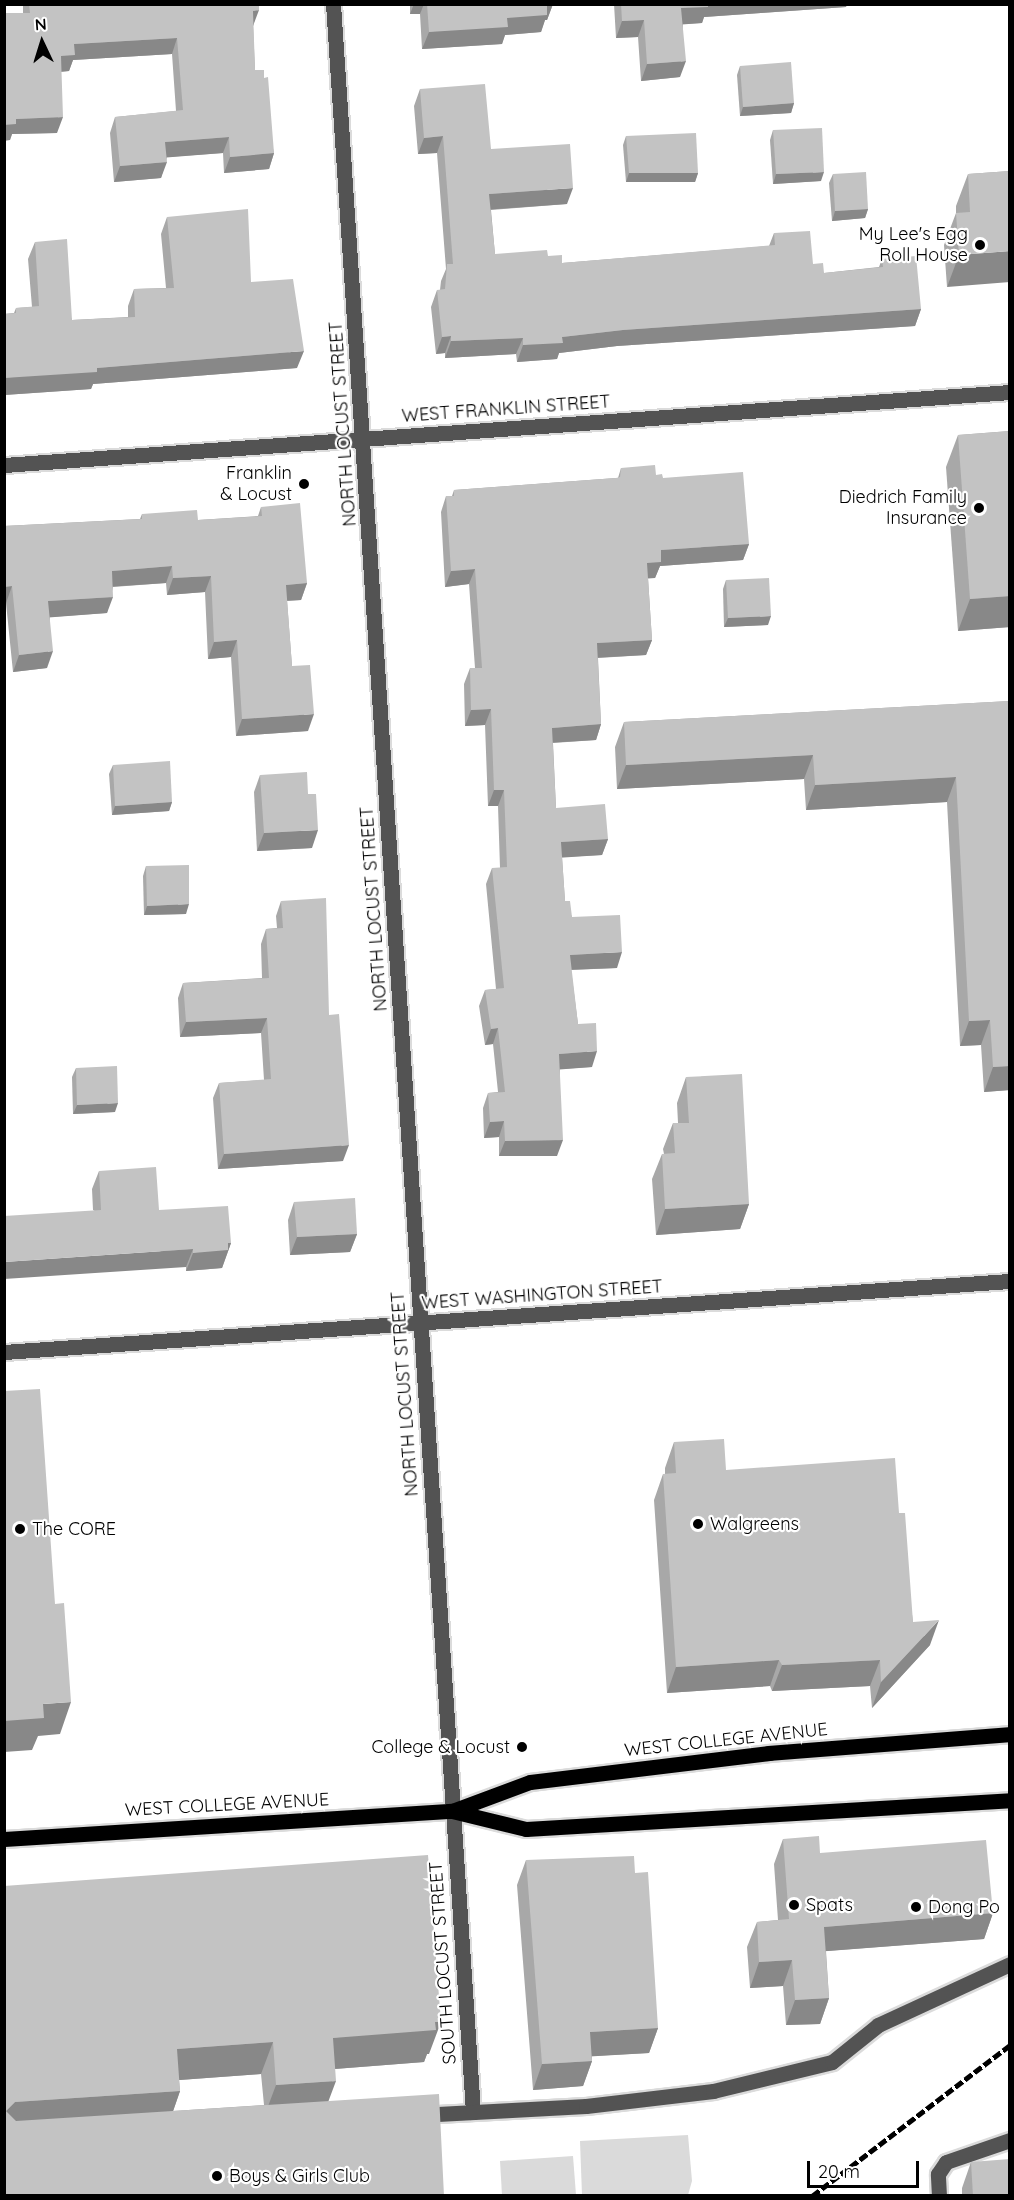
<!DOCTYPE html>
<style>
body{margin:0}
#map{position:relative;width:1014px;height:2200px;overflow:hidden;background:#fff;font-family:Quicksand,sans-serif}
div>[style]{position:absolute}
.green>*{inset:0;background:#dadada}
.roads{filter:drop-shadow(2px 0 #dbdbdb) drop-shadow(-2px 0 #dbdbdb) drop-shadow(0 2px #dbdbdb) drop-shadow(0 -2px #dbdbdb)}
.minor>*{height:15px;margin:-7.5px;padding:0 7.5px;transform-origin:7.5px;border-radius:7.5px;background:#535353}
.major>*{height:15px;margin:-7.5px;padding:0 7.5px;transform-origin:7.5px;border-radius:7.5px;background:#000}
.rail>*{height:4.5px;margin-top:-2.25px;transform-origin:0;background:repeating-linear-gradient(90deg,#000 0 9px,transparent 0 12px)}
.wall>*{inset:0;background:#a8a8a8}
.shaded-wall>*{inset:0;background:#888}
.building>*{inset:0;background:#c3c3c3}
.dots>*{width:16px;height:16px;translate:-50% -50%;box-sizing:border-box;border:3px solid #fff;border-radius:50%}
span{translate:-50% -50%;white-space:nowrap;text-align:center;line-height:1.15;-webkit-text-stroke:4.5px #fff;paint-order:stroke}
.poi-label{font-size:18px;color:#000}
.right{translate:-100% -50%;text-align:right}
.left{translate:0 -50%;text-align:left}
.street-label{font-size:18px;color:#000}
.frame{position:absolute;inset:0;border:6px solid #000;pointer-events:none}
.north{position:absolute;left:12px;top:12px;width:60px;height:60px;-webkit-text-stroke:4px #fff;paint-order:stroke;rotate:356deg;font-size:16px;font-weight:700;line-height:24px;text-align:center;color:#000}
.north::after{content:'';display:block;margin:auto;width:21px;height:27px;background:#000;clip-path:polygon(50% 0,100% 100%,50% 72%,0 100%)}
.scale{position:absolute;left:807px;top:2161px;width:112px;height:27px;box-sizing:border-box;border:3px solid #000;border-top:0;padding-left:8px;font-size:18px;line-height:21px;white-space:nowrap;color:#000;-webkit-text-stroke:4px #fff;paint-order:stroke}
</style>
<div id="map">
<div class="green">
<div style="clip-path:polygon(688px 2135px,692px 2181px,688px 2195px,582px 2195px,580px 2141px)"></div>
<div style="clip-path:polygon(573px 2156px,576px 2195px,502px 2195px,500px 2161px)"></div>
</div>
<div class="roads">
<div class="minor">
<div style="left:333px;top:4px;width:2113px;rotate:86.2deg"></div>
<div style="left:4px;top:465px;width:1009px;rotate:-4.15deg"></div>
<div style="left:4px;top:1352px;width:1009px;rotate:-4.04deg"></div>
<div style="left:419px;top:2115px;width:167px;rotate:-3.1deg"></div>
<div style="left:586px;top:2106px;width:128px;rotate:-6.7deg"></div>
<div style="left:713px;top:2091px;width:122px;rotate:-13.7deg"></div>
<div style="left:832px;top:2062px;width:59px;rotate:-38.8deg"></div>
<div style="left:878px;top:2025px;width:145px;rotate:-24.8deg"></div>
<div style="left:939px;top:2196px;width:22px;rotate:-93deg"></div>
<div style="left:938px;top:2174px;width:14px;rotate:-56deg"></div>
<div style="left:946px;top:2162px;width:68px;rotate:-19deg"></div>
</div>
<div class="major">
<div style="left:452px;top:1811px;width:83px;rotate:-20.4deg"></div>
<div style="left:530px;top:1782px;width:241px;rotate:-6.9deg"></div>
<div style="left:769px;top:1753px;width:242px;rotate:-4.5deg"></div>
<div style="left:4px;top:1839px;width:449px;rotate:-3.6deg"></div>
<div style="left:452px;top:1811px;width:76px;rotate:13.7deg"></div>
<div style="left:526px;top:1829px;width:485px;rotate:-3.4deg"></div>
</div>
</div>
<div class="rail">
<div style="left:812px;top:2196px;width:249px;rotate:-37.3deg"></div>
</div>
<div class="wall">
<div style="clip-path:polygon(23px 4px,259px 4px,253px 26px,255px 70px,274px 153px,269px 169px,224px 173px,223px 153px,167px 157px,161px 178px,114px 182px,110px 133px,115px 117px,176px 111px,172px 54px,73px 60px,69px 71px,61px 72px,57px 133px,12px 134px,10px 140px,23px 13px)"></div>
<div style="clip-path:polygon(410px 4px,553px 4px,547px 20px,545px 20px,541px 32px,505px 35px,502px 44px,422px 49px,420px 14px,410px 14px)"></div>
<div style="clip-path:polygon(614px 4px,847px 4px,846px 7px,704px 17px,702px 23px,683px 24px,680px 77px,641px 81px,638px 37px,616px 38px)"></div>
<div style="clip-path:polygon(740px 66px,794px 103px,791px 113px,740px 116px,737px 75px)"></div>
<div style="clip-path:polygon(420px 89px,491px 149px,567px 204px,491px 210px,495px 254px,548px 256px,562px 263px,769px 246px,774px 233px,824px 273px,879px 267px,882px 259px,921px 309px,915px 326px,617px 346px,559px 353px,557px 359px,517px 362px,516px 354px,445px 358px,445px 353px,436px 354px,431px 307px,437px 290px,440px 290px,441px 281px,446px 269px,437px 153px,418px 154px,414px 106px)"></div>
<div style="clip-path:polygon(773px 130px,821px 181px,773px 184px,770px 140px)"></div>
<div style="clip-path:polygon(626px 136px,698px 173px,695px 182px,626px 182px,623px 145px)"></div>
<div style="clip-path:polygon(1010px 171px,947px 287px,944px 245px,956px 213px,956px 206px,968px 174px)"></div>
<div style="clip-path:polygon(833px 174px,868px 209px,865px 218px,832px 221px,829px 183px)"></div>
<div style="clip-path:polygon(167px 217px,251px 282px,297px 368px,93px 384px,91px 389px,4px 395px,4px 314px,14px 313px,16px 308px,32px 307px,28px 259px,35px 242px,72px 320px,128px 317px,128px 306px,134px 289px,166px 288px,161px 234px)"></div>
<div style="clip-path:polygon(1010px 431px,1010px 627px,958px 631px,946px 467px,958px 435px)"></div>
<div style="clip-path:polygon(621px 468px,656px 475px,663px 478px,749px 544px,743px 560px,660px 566px,655px 578px,648px 578px,652px 640px,646px 655px,598px 658px,601px 724px,596px 740px,553px 743px,556px 808px,608px 839px,602px 855px,562px 857px,565px 901px,572px 917px,617px 968px,571px 970px,578px 1024px,592px 1067px,560px 1069px,557px 1156px,499px 1156px,499px 1137px,484px 1138px,483px 1108px,488px 1093px,498px 1092px,493px 1044px,485px 1045px,479px 1006px,485px 990px,496px 989px,486px 884px,492px 868px,500px 868px,498px 806px,488px 806px,485px 725px,465px 726px,464px 684px,470px 668px,475px 668px,469px 584px,445px 587px,441px 512px,446px 496px,452px 496px,454px 490px,616px 478px,618px 478px)"></div>
<div style="clip-path:polygon(261px 507px,307px 583px,301px 600px,287px 601px,292px 666px,308px 731px,236px 736px,231px 657px,208px 659px,205px 592px,167px 595px,166px 583px,113px 587px,107px 613px,50px 617px,47px 668px,13px 672px,6px 603px,4px 603px,4px 526px,140px 519px,142px 514px,198px 520px,258px 516px)"></div>
<div style="clip-path:polygon(726px 580px,768px 625px,724px 627px,723px 589px)"></div>
<div style="clip-path:polygon(1010px 701px,1010px 1090px,984px 1092px,981px 1045px,960px 1046px,947px 802px,806px 810px,804px 779px,617px 789px,615px 747px,624px 722px)"></div>
<div style="clip-path:polygon(113px 765px,172px 802px,169px 811px,112px 815px,109px 774px)"></div>
<div style="clip-path:polygon(260px 775px,312px 848px,257px 851px,254px 792px)"></div>
<div style="clip-path:polygon(146px 866px,186px 914px,144px 915px,143px 876px)"></div>
<div style="clip-path:polygon(281px 901px,329px 1015px,343px 1161px,218px 1169px,213px 1098px,219px 1083px,264px 1080px,261px 1033px,180px 1037px,178px 998px,183px 983px,262px 978px,261px 944px,266px 929px,277px 928px,276px 916px)"></div>
<div style="clip-path:polygon(76px 1068px,115px 1112px,73px 1114px,72px 1077px)"></div>
<div style="clip-path:polygon(686px 1077px,749px 1204px,740px 1229px,656px 1235px,652px 1179px,662px 1154px,664px 1154px,663px 1149px,673px 1123px,678px 1123px,677px 1103px)"></div>
<div style="clip-path:polygon(99px 1171px,159px 1210px,231px 1243px,222px 1268px,186px 1271px,186px 1267px,93px 1210px,92px 1189px)"></div>
<div style="clip-path:polygon(294px 1202px,357px 1234px,350px 1252px,290px 1255px,288px 1220px)"></div>
<div style="clip-path:polygon(674px 1442px,726px 1470px,899px 1513px,913px 1622px,930px 1645px,872px 1708px,870px 1686px,772px 1691px,770px 1686px,667px 1693px,654px 1500px,663px 1474px,665px 1474px,665px 1468px)"></div>
<div style="clip-path:polygon(783px 1839px,820px 1853px,993px 1913px,984px 1939px,826px 1951px,829px 1998px,820px 2024px,786px 2025px,783px 1986px,750px 1988px,747px 1947px,757px 1922px,778px 1920px,774px 1864px)"></div>
<div style="clip-path:polygon(526px 1860px,658px 2028px,649px 2053px,592px 2056px,592px 2061px,583px 2086px,533px 2090px,517px 1885px)"></div>
<div style="clip-path:polygon(evenodd,4px 1886px,429px 2054px,427px 2054px,424px 2062px,335px 2069px,328px 2101px,4px 2196px,4px 1886px,261px 2074px,264px 2105px,173px 2111px,180px 2091px,179px 2080px,261px 2074px)"></div>
<div style="clip-path:polygon(971px 2162px,1010px 2196px,962px 2196px,962px 2188px)"></div>
</div>
<div class="shaded-wall">
<div style="clip-path:polygon(414px 4px,424px 4px,420px 14px,410px 14px)"></div>
<div style="clip-path:polygon(546px 4px,553px 4px,547px 20px,545px 20px,541px 32px,505px 35px,502px 44px,422px 49px,429px 32px,507px 18px)"></div>
<div style="clip-path:polygon(706px 4px,847px 4px,846px 7px,704px 17px,702px 23px,675px 25px,681px 8px)"></div>
<div style="clip-path:polygon(259px 10px,253px 26px,253px 11px)"></div>
<div style="clip-path:polygon(644px 20px,638px 37px,616px 38px,622px 21px)"></div>
<div style="clip-path:polygon(177px 38px,172px 54px,73px 60px,69px 71px,55px 72px,61px 56px,74px 44px)"></div>
<div style="clip-path:polygon(686px 61px,680px 77px,641px 81px,647px 64px)"></div>
<div style="clip-path:polygon(794px 103px,791px 113px,740px 116px,743px 107px)"></div>
<div style="clip-path:polygon(63px 117px,57px 133px,12px 134px,10px 140px,4px 141px,4px 125px,16px 119px)"></div>
<div style="clip-path:polygon(443px 136px,437px 153px,418px 154px,424px 138px)"></div>
<div style="clip-path:polygon(229px 137px,223px 153px,160px 158px,165px 142px)"></div>
<div style="clip-path:polygon(274px 153px,269px 169px,224px 173px,230px 157px)"></div>
<div style="clip-path:polygon(167px 162px,161px 178px,114px 182px,120px 166px)"></div>
<div style="clip-path:polygon(824px 172px,821px 181px,773px 184px,776px 174px)"></div>
<div style="clip-path:polygon(629px 173px,698px 173px,695px 182px,626px 182px)"></div>
<div style="clip-path:polygon(573px 188px,567px 204px,483px 210px,489px 194px)"></div>
<div style="clip-path:polygon(868px 209px,865px 218px,832px 221px,835px 211px)"></div>
<div style="clip-path:polygon(1010px 251px,1010px 282px,947px 287px,959px 255px)"></div>
<div style="clip-path:polygon(921px 309px,915px 326px,617px 346px,559px 353px,557px 359px,517px 362px,523px 345px,562px 337px,623px 330px)"></div>
<div style="clip-path:polygon(451px 336px,445px 353px,436px 354px,442px 337px)"></div>
<div style="clip-path:polygon(523px 338px,516px 354px,445px 358px,451px 341px)"></div>
<div style="clip-path:polygon(304px 351px,297px 368px,93px 384px,91px 389px,4px 395px,4px 378px,97px 368px)"></div>
<div style="clip-path:polygon(749px 544px,743px 560px,660px 566px,655px 578px,641px 579px,647px 563px,661px 550px)"></div>
<div style="clip-path:polygon(172px 566px,166px 583px,106px 587px,112px 571px)"></div>
<div style="clip-path:polygon(475px 569px,469px 584px,445px 587px,451px 571px)"></div>
<div style="clip-path:polygon(211px 576px,205px 592px,167px 595px,173px 578px)"></div>
<div style="clip-path:polygon(307px 583px,301px 600px,280px 601px,286px 585px)"></div>
<div style="clip-path:polygon(12px 586px,6px 603px,4px 603px,4px 587px)"></div>
<div style="clip-path:polygon(1010px 596px,1010px 627px,958px 631px,970px 599px)"></div>
<div style="clip-path:polygon(113px 597px,107px 613px,42px 618px,48px 601px)"></div>
<div style="clip-path:polygon(771px 616px,768px 625px,724px 627px,728px 618px)"></div>
<div style="clip-path:polygon(237px 640px,231px 657px,208px 659px,214px 642px)"></div>
<div style="clip-path:polygon(652px 640px,646px 655px,591px 658px,597px 643px)"></div>
<div style="clip-path:polygon(53px 651px,47px 668px,13px 672px,19px 655px)"></div>
<div style="clip-path:polygon(491px 709px,485px 725px,465px 726px,471px 710px)"></div>
<div style="clip-path:polygon(314px 714px,308px 731px,236px 736px,242px 719px)"></div>
<div style="clip-path:polygon(601px 724px,596px 740px,546px 743px,552px 728px)"></div>
<div style="clip-path:polygon(813px 755px,804px 779px,617px 789px,626px 765px)"></div>
<div style="clip-path:polygon(956px 777px,947px 802px,806px 810px,815px 785px)"></div>
<div style="clip-path:polygon(494px 790px,504px 790px,498px 806px,488px 806px)"></div>
<div style="clip-path:polygon(172px 802px,169px 811px,112px 815px,115px 806px)"></div>
<div style="clip-path:polygon(318px 830px,312px 848px,257px 851px,264px 833px)"></div>
<div style="clip-path:polygon(608px 839px,602px 855px,556px 858px,561px 842px)"></div>
<div style="clip-path:polygon(189px 904px,186px 914px,144px 915px,147px 906px)"></div>
<div style="clip-path:polygon(622px 952px,617px 968px,564px 970px,570px 955px)"></div>
<div style="clip-path:polygon(267px 1018px,261px 1033px,180px 1037px,186px 1022px)"></div>
<div style="clip-path:polygon(990px 1020px,981px 1045px,960px 1046px,969px 1021px)"></div>
<div style="clip-path:polygon(498px 1028px,493px 1044px,485px 1045px,491px 1029px)"></div>
<div style="clip-path:polygon(597px 1051px,592px 1067px,553px 1070px,559px 1054px)"></div>
<div style="clip-path:polygon(1010px 1066px,1010px 1090px,984px 1092px,993px 1067px)"></div>
<div style="clip-path:polygon(118px 1103px,115px 1112px,73px 1114px,77px 1105px)"></div>
<div style="clip-path:polygon(504px 1121px,499px 1137px,484px 1138px,490px 1122px)"></div>
<div style="clip-path:polygon(563px 1140px,557px 1156px,499px 1156px,505px 1141px)"></div>
<div style="clip-path:polygon(349px 1145px,343px 1161px,218px 1169px,224px 1154px)"></div>
<div style="clip-path:polygon(749px 1204px,740px 1229px,656px 1235px,665px 1209px)"></div>
<div style="clip-path:polygon(357px 1234px,350px 1252px,290px 1255px,297px 1237px)"></div>
<div style="clip-path:polygon(228px 1243px,231px 1243px,222px 1268px,186px 1271px,193px 1253px)"></div>
<div style="clip-path:polygon(193px 1249px,186px 1267px,4px 1279px,4px 1262px)"></div>
<div style="clip-path:polygon(939px 1620px,930px 1645px,872px 1708px,881px 1682px)"></div>
<div style="clip-path:polygon(779px 1660px,770px 1686px,667px 1693px,676px 1667px)"></div>
<div style="clip-path:polygon(880px 1660px,870px 1686px,772px 1691px,782px 1665px)"></div>
<div style="clip-path:polygon(71px 1702px,60px 1734px,38px 1736px,32px 1750px,4px 1752px,4px 1721px,43px 1704px)"></div>
<div style="clip-path:polygon(993px 1913px,984px 1939px,815px 1952px,824px 1927px)"></div>
<div style="clip-path:polygon(792px 1960px,783px 1986px,750px 1988px,759px 1962px)"></div>
<div style="clip-path:polygon(829px 1998px,820px 2024px,786px 2025px,795px 2000px)"></div>
<div style="clip-path:polygon(435px 2022px,441px 2022px,429px 2054px,427px 2054px,424px 2062px,321px 2070px,333px 2038px)"></div>
<div style="clip-path:polygon(658px 2028px,649px 2053px,581px 2057px,590px 2032px)"></div>
<div style="clip-path:polygon(273px 2042px,261px 2074px,166px 2081px,177px 2049px)"></div>
<div style="clip-path:polygon(592px 2061px,583px 2086px,533px 2090px,542px 2064px)"></div>
<div style="clip-path:polygon(336px 2081px,324px 2113px,264px 2117px,276px 2085px)"></div>
<div style="clip-path:polygon(180px 2091px,169px 2123px,4px 2133px,6px 2111px,15px 2102px)"></div>
</div>
<div class="building">
<div style="clip-path:polygon(29px 4px,259px 4px,259px 10px,253px 11px,255px 70px,264px 70px,264px 78px,268px 77px,274px 153px,230px 157px,229px 137px,165px 142px,167px 162px,120px 166px,115px 117px,183px 110px,177px 38px,74px 44px,75px 55px,61px 56px,63px 117px,16px 119px,16px 124px,4px 125px,4px 13px,30px 13px)"></div>
<div style="clip-path:polygon(427px 4px,547px 4px,547px 15px,507px 18px,508px 27px,429px 32px)"></div>
<div style="clip-path:polygon(621px 4px,708px 4px,708px 7px,681px 8px,686px 61px,647px 64px,644px 20px,622px 21px)"></div>
<div style="clip-path:polygon(791px 62px,794px 103px,743px 107px,740px 66px)"></div>
<div style="clip-path:polygon(485px 84px,491px 149px,570px 144px,573px 188px,489px 194px,495px 254px,547px 250px,548px 256px,562px 255px,562px 263px,775px 245px,774px 233px,810px 231px,813px 264px,823px 263px,824px 273px,883px 267px,882px 259px,916px 256px,921px 309px,623px 330px,562px 337px,563px 343px,523px 345px,523px 338px,451px 341px,451px 336px,442px 337px,437px 290px,445px 289px,447px 264px,453px 264px,443px 136px,424px 138px,420px 89px)"></div>
<div style="clip-path:polygon(822px 128px,824px 172px,776px 174px,773px 130px)"></div>
<div style="clip-path:polygon(696px 133px,698px 173px,629px 173px,626px 136px)"></div>
<div style="clip-path:polygon(1010px 171px,1010px 251px,959px 255px,956px 213px,970px 212px,968px 174px)"></div>
<div style="clip-path:polygon(866px 172px,868px 209px,835px 211px,833px 174px)"></div>
<div style="clip-path:polygon(248px 209px,251px 282px,293px 279px,304px 351px,97px 368px,97px 372px,4px 378px,4px 314px,16px 313px,16px 308px,39px 306px,35px 242px,67px 239px,72px 320px,135px 317px,134px 289px,174px 288px,167px 217px)"></div>
<div style="clip-path:polygon(1010px 431px,1010px 596px,970px 599px,958px 435px)"></div>
<div style="clip-path:polygon(655px 465px,656px 475px,662px 474px,663px 478px,743px 472px,749px 544px,661px 550px,661px 562px,647px 563px,652px 640px,597px 643px,601px 724px,552px 728px,556px 808px,605px 804px,608px 839px,561px 842px,565px 901px,570px 901px,572px 917px,620px 915px,622px 952px,570px 955px,578px 1024px,596px 1023px,597px 1051px,559px 1054px,563px 1140px,505px 1141px,504px 1121px,490px 1122px,488px 1093px,505px 1092px,498px 1028px,491px 1029px,485px 990px,504px 988px,492px 868px,507px 867px,504px 790px,494px 790px,491px 709px,471px 710px,470px 668px,482px 668px,475px 569px,451px 571px,446px 496px,454px 496px,454px 490px,616px 478px,620px 477px,621px 468px)"></div>
<div style="clip-path:polygon(300px 503px,307px 583px,286px 585px,292px 666px,310px 665px,314px 714px,242px 719px,237px 640px,214px 642px,211px 576px,173px 578px,172px 566px,112px 571px,113px 597px,48px 601px,53px 651px,19px 655px,12px 586px,4px 587px,4px 526px,142px 519px,142px 514px,197px 510px,198px 520px,262px 516px,261px 507px)"></div>
<div style="clip-path:polygon(769px 578px,771px 616px,728px 618px,726px 580px)"></div>
<div style="clip-path:polygon(1010px 701px,1010px 1066px,993px 1067px,990px 1020px,969px 1021px,956px 777px,815px 785px,813px 755px,626px 765px,624px 722px)"></div>
<div style="clip-path:polygon(170px 761px,172px 802px,115px 806px,113px 765px)"></div>
<div style="clip-path:polygon(307px 772px,308px 794px,316px 794px,318px 830px,264px 833px,260px 775px)"></div>
<div style="clip-path:polygon(189px 865px,189px 904px,147px 906px,146px 866px)"></div>
<div style="clip-path:polygon(326px 898px,329px 1015px,339px 1014px,349px 1145px,224px 1154px,219px 1083px,271px 1079px,267px 1018px,186px 1022px,183px 983px,269px 978px,266px 929px,283px 928px,281px 901px)"></div>
<div style="clip-path:polygon(117px 1066px,118px 1103px,77px 1105px,76px 1068px)"></div>
<div style="clip-path:polygon(742px 1074px,749px 1204px,665px 1209px,662px 1154px,675px 1153px,673px 1123px,689px 1123px,686px 1077px)"></div>
<div style="clip-path:polygon(156px 1167px,159px 1210px,228px 1206px,231px 1243px,228px 1243px,228px 1250px,193px 1253px,193px 1249px,4px 1262px,4px 1216px,101px 1210px,99px 1171px)"></div>
<div style="clip-path:polygon(355px 1198px,357px 1234px,297px 1237px,294px 1202px)"></div>
<div style="clip-path:polygon(40px 1389px,55px 1604px,64px 1603px,71px 1702px,43px 1704px,44px 1718px,4px 1721px,4px 1391px)"></div>
<div style="clip-path:polygon(724px 1439px,726px 1470px,895px 1458px,899px 1513px,905px 1513px,913px 1622px,939px 1620px,881px 1682px,880px 1660px,782px 1665px,779px 1660px,676px 1667px,663px 1474px,676px 1473px,674px 1442px)"></div>
<div style="clip-path:polygon(819px 1836px,820px 1853px,986px 1840px,993px 1913px,824px 1927px,829px 1998px,795px 2000px,792px 1960px,759px 1962px,757px 1922px,789px 1919px,783px 1839px)"></div>
<div style="clip-path:polygon(428px 1855px,441px 2022px,435px 2022px,436px 2030px,333px 2038px,336px 2081px,276px 2085px,273px 2042px,177px 2049px,180px 2091px,15px 2102px,6px 2111px,16px 2121px,439px 2094px,444px 2196px,4px 2196px,4px 1886px)"></div>
<div style="clip-path:polygon(634px 1856px,635px 1873px,648px 1872px,658px 2028px,590px 2032px,592px 2061px,542px 2064px,526px 1860px)"></div>
<div style="clip-path:polygon(1010px 2159px,1010px 2196px,973px 2196px,971px 2162px)"></div>
</div>
<div class="dots">
<div style="left:980px;top:245px;background:#000"></div>
<div style="left:304px;top:484px;background:#000"></div>
<div style="left:979px;top:508px;background:#000"></div>
<div style="left:698px;top:1524px;background:#000"></div>
<div style="left:20px;top:1529px;background:#000"></div>
<div style="left:522px;top:1747px;background:#000"></div>
<div style="left:794px;top:1905px;background:#000"></div>
<div style="left:916px;top:1907px;background:#000"></div>
<div style="left:217px;top:2176px;background:#000"></div>
</div>
<div class="poi-label">
<span class="right" style="left:968px;top:245px">My Lee's Egg<br>Roll House</span>
<span class="right" style="left:292px;top:484px">Franklin<br>&amp; Locust</span>
<span class="right" style="left:967px;top:508px">Diedrich Family<br>Insurance</span>
<span class="left" style="left:710px;top:1524px">Walgreens</span>
<span class="left" style="left:32px;top:1529px">The CORE</span>
<span class="right" style="left:510px;top:1747px">College &amp; Locust</span>
<span class="left" style="left:806px;top:1905px">Spats</span>
<span class="left" style="left:928px;top:1907px">Dong Po</span>
<span class="left" style="left:229px;top:2176px">Boys &amp; Girls Club</span>
</div>
<div class="street-label">
<span style="left:506px;top:409px;rotate:-4deg">WEST FRANKLIN STREET</span>
<span style="left:343px;top:424px;rotate:-94deg">NORTH LOCUST STREET</span>
<span style="left:374px;top:909px;rotate:-94deg">NORTH LOCUST STREET</span>
<span style="left:542px;top:1295px;rotate:-4deg">WEST WASHINGTON STREET</span>
<span style="left:405px;top:1394px;rotate:-94deg">NORTH LOCUST STREET</span>
<span style="left:726px;top:1740px;rotate:-6deg">WEST COLLEGE AVENUE</span>
<span style="left:227px;top:1805px;rotate:-3deg">WEST COLLEGE AVENUE</span>
<span style="left:443px;top:1963px;rotate:-94deg">SOUTH LOCUST STREET</span>
</div>
<div class="frame"></div>
<div class="north">N</div>
<div class="scale">20 m</div>
</div>
